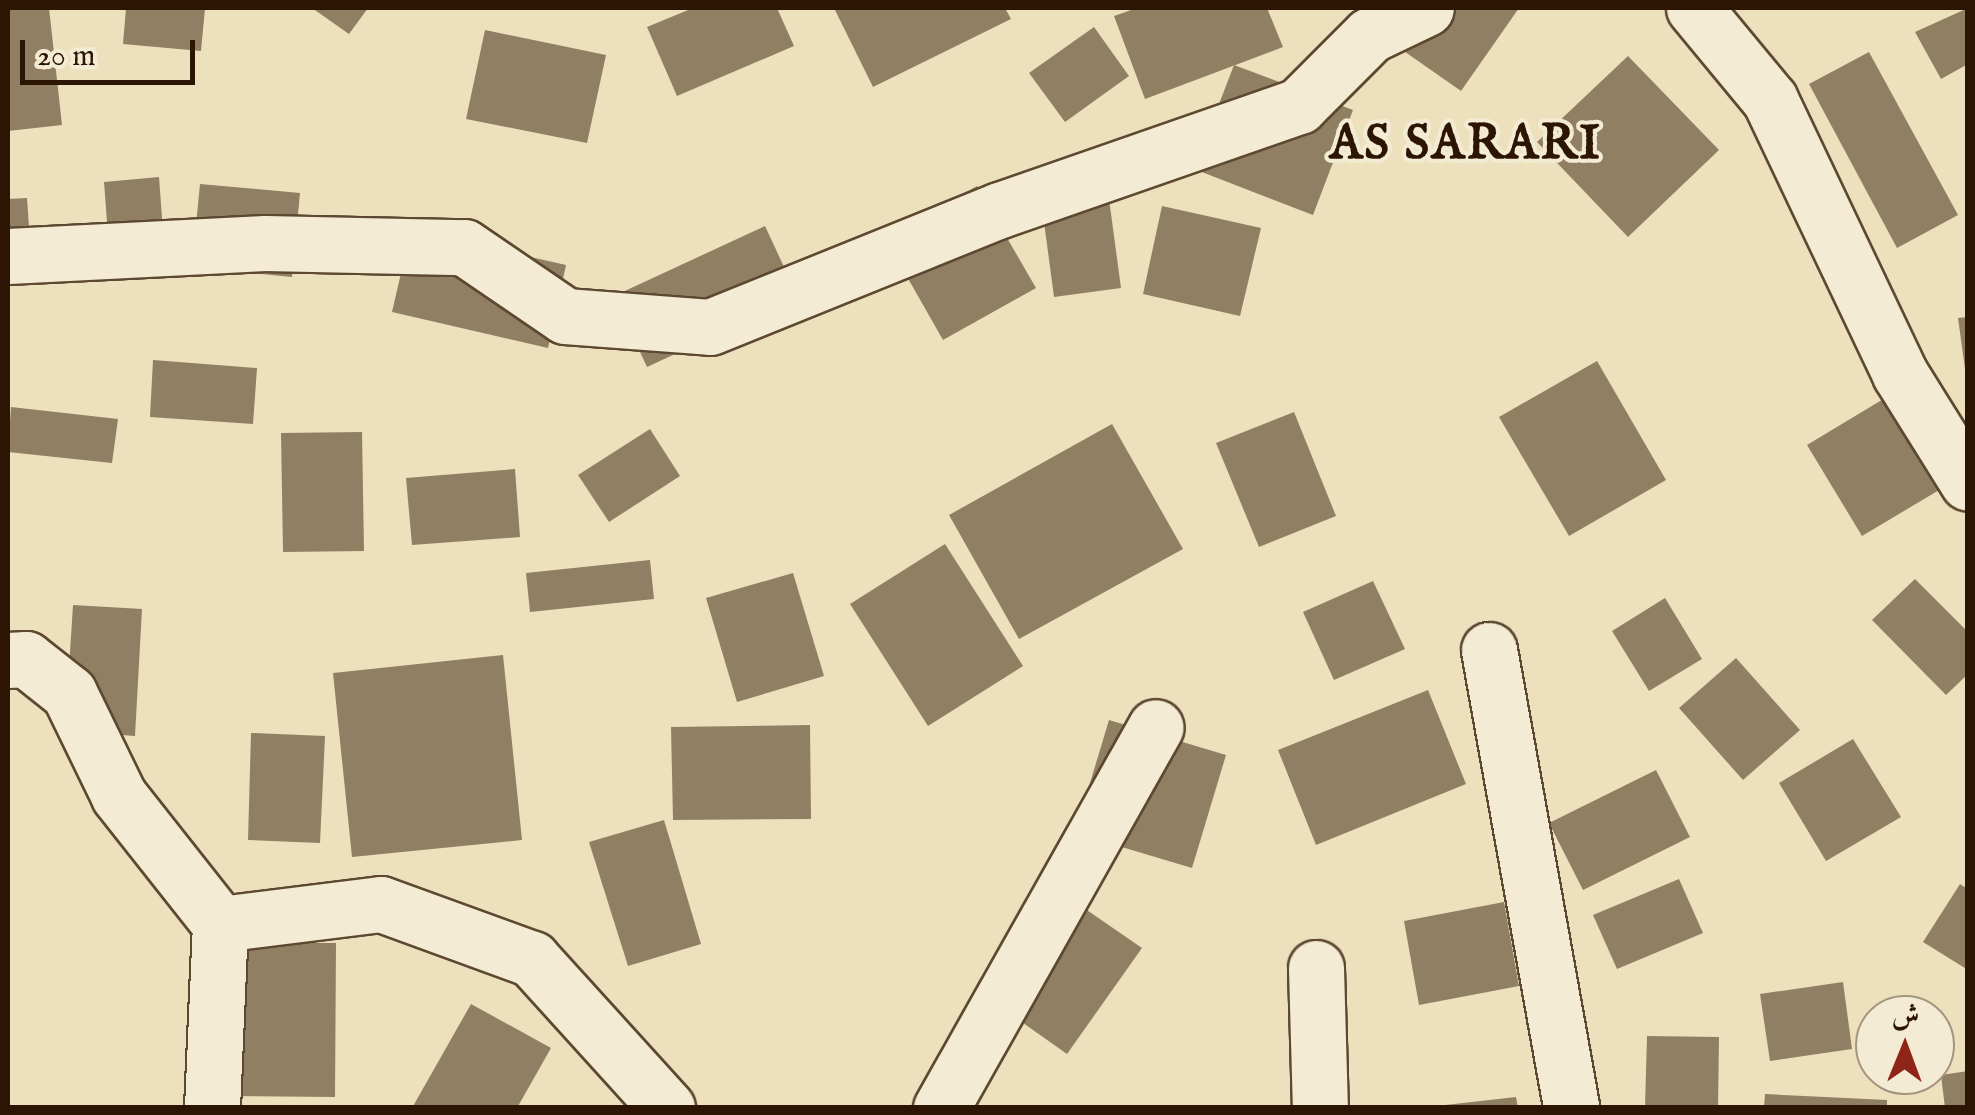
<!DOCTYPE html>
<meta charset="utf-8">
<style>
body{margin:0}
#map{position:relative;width:1975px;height:1115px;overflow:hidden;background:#ede0bc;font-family:"IM FELL English",Amiri,serif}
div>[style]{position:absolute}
.building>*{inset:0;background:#917f63}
.roads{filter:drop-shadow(2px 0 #5d4831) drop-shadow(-2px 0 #5d4831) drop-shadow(0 2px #5d4831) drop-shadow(0 -2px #5d4831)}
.street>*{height:55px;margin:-27.5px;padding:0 27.5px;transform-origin:27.5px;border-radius:27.5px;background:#f3ebd3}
span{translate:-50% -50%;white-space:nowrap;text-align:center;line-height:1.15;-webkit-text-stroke:8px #f3ebd3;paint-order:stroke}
.district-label{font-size:48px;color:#2d1503;font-weight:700;letter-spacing:2.5px}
.frame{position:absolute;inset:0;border:10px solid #2d1503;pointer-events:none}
.north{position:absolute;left:1855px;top:995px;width:100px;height:100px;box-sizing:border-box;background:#f3ebd3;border:2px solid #a49580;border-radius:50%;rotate:1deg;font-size:28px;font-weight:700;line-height:40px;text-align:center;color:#2d1503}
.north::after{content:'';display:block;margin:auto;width:35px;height:45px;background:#8f2418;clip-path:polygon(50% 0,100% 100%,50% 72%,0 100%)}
.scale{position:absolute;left:20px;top:40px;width:175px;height:45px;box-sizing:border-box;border:5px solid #2d1503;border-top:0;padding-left:12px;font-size:30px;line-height:35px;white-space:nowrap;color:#2d1503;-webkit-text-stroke:8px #f3ebd3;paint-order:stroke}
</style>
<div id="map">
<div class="building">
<div style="clip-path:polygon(8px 8px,49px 8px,62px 125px,8px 131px)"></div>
<div style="clip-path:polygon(126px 8px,205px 8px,201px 51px,123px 44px)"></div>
<div style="clip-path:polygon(312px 8px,368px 8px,349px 34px)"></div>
<div style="clip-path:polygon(693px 8px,777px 8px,794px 46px,677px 96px,647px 27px)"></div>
<div style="clip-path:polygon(834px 8px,1005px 8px,1011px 19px,873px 87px)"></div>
<div style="clip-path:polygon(1137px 8px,1267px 8px,1283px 47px,1145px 99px,1114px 16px)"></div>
<div style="clip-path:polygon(1411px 8px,1519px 8px,1461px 91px,1388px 40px)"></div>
<div style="clip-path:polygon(1968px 8px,1968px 64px,1941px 79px,1915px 32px)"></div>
<div style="clip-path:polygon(1094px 27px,1129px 76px,1065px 122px,1029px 73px)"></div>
<div style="clip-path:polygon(485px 30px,606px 55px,587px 143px,466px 119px)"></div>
<div style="clip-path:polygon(1869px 52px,1958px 215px,1897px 248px,1809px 84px)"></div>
<div style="clip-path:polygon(1628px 56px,1719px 150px,1628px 237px,1537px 142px)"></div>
<div style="clip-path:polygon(1234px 65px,1353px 110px,1313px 215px,1194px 169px)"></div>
<div style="clip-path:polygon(159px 177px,166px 272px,111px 275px,104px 182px)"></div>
<div style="clip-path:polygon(200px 184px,300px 193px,292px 277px,192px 267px)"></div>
<div style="clip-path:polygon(1107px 184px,1121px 288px,1054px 297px,1040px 192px)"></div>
<div style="clip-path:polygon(977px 186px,1036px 288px,943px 340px,885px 238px)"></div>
<div style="clip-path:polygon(27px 198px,31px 256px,8px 257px,8px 199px)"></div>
<div style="clip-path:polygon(1162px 206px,1261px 228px,1240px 316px,1143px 294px)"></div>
<div style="clip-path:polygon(765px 226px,798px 297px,647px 367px,614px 296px)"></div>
<div style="clip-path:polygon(411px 230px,566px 265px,548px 348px,392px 312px)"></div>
<div style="clip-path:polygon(1968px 317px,1968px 369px,1965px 369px,1958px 318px)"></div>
<div style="clip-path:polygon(153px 360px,257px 368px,253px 424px,150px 417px)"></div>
<div style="clip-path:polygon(1597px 361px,1666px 480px,1569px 536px,1499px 417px)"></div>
<div style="clip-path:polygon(1905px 386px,1961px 477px,1862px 536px,1807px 445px)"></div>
<div style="clip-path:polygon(11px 407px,118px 419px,112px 463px,8px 452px)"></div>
<div style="clip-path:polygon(1294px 412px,1336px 516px,1259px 547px,1216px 443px)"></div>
<div style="clip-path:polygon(1112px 424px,1183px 549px,1019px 639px,949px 515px)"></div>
<div style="clip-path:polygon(650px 429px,680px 476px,609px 522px,578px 475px)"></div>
<div style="clip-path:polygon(362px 432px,364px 551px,283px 552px,281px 433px)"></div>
<div style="clip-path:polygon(515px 469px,520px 537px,412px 545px,406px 478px)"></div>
<div style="clip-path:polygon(945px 544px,1023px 666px,928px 726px,850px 604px)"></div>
<div style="clip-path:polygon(650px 560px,654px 599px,530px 612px,526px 573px)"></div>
<div style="clip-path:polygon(793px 573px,824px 676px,737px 702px,706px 598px)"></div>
<div style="clip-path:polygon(1915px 579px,1968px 632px,1968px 674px,1946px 695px,1872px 620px)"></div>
<div style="clip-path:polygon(1373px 581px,1405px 649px,1334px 680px,1303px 612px)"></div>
<div style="clip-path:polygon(1665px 598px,1702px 659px,1649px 691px,1612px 631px)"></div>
<div style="clip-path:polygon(73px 605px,142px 609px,135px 736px,65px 731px)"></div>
<div style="clip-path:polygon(503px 655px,522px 840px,352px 857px,333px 673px)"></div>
<div style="clip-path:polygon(1736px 658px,1800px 730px,1743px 780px,1679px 708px)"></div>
<div style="clip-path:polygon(1428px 690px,1466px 784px,1316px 845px,1278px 750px)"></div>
<div style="clip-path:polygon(1109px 720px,1226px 755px,1192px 868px,1075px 833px)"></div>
<div style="clip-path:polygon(810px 725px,811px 819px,673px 820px,671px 727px)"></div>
<div style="clip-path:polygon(251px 733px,325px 736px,320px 843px,248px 840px)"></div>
<div style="clip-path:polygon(1853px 739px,1901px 817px,1826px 861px,1779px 783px)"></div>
<div style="clip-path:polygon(1656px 770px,1690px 837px,1583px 890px,1549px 823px)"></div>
<div style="clip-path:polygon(664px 820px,701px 944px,628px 966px,589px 842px)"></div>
<div style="clip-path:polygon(1679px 879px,1703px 933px,1617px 969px,1593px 915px)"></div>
<div style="clip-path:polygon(1960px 884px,1968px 889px,1968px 970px,1923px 942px)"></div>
<div style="clip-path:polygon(1065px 895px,1142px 948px,1067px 1054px,992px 1001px)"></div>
<div style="clip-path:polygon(1504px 902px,1519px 986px,1419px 1005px,1404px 921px)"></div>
<div style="clip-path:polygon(221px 943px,336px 943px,335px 1097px,221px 1096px)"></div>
<div style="clip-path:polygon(1843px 982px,1852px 1049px,1770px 1061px,1760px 994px)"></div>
<div style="clip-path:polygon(471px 1004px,551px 1048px,517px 1108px,412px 1108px)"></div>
<div style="clip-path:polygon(1647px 1036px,1719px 1037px,1718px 1108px,1645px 1108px)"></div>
<div style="clip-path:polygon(1968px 1071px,1968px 1108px,1945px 1108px,1941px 1075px)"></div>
<div style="clip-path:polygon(1765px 1094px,1887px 1100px,1887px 1108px,1764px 1108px)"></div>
<div style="clip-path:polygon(1516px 1097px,1518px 1108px,1446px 1108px,1445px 1105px)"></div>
</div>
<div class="roads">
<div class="street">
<div style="left:1694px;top:8px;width:119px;rotate:50.4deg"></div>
<div style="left:1770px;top:100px;width:303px;rotate:64.6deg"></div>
<div style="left:1900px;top:374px;width:128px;rotate:58deg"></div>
<div style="left:8px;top:256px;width:257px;rotate:-2.9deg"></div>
<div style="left:265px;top:243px;width:199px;rotate:1.2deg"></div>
<div style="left:464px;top:247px;width:122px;rotate:34.3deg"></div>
<div style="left:565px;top:316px;width:145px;rotate:4.3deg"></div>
<div style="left:710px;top:327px;width:313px;rotate:-22deg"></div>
<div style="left:1000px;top:210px;width:317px;rotate:-19.2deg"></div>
<div style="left:1299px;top:106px;width:100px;rotate:-45deg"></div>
<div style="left:1370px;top:35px;width:62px;rotate:-25.7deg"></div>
<div style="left:1489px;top:650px;width:465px;rotate:79.8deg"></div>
<div style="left:8px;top:660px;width:18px;rotate:-3deg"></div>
<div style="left:26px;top:659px;width:55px;rotate:38.3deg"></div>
<div style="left:69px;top:693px;width:114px;rotate:64.1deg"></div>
<div style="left:119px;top:796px;width:163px;rotate:51.7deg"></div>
<div style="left:220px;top:924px;width:184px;rotate:92.5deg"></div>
<div style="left:220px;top:924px;width:162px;rotate:-7.1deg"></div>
<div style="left:381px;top:904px;width:161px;rotate:20deg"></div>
<div style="left:532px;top:959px;width:201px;rotate:47.8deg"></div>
<div style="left:1316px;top:968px;width:140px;rotate:88.4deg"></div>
<div style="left:941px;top:1108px;width:437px;rotate:-60.6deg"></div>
</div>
</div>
<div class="district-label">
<span style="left:1466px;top:146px">AS SARARI</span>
</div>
<div class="frame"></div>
<div class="north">ش</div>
<div class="scale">20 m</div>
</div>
